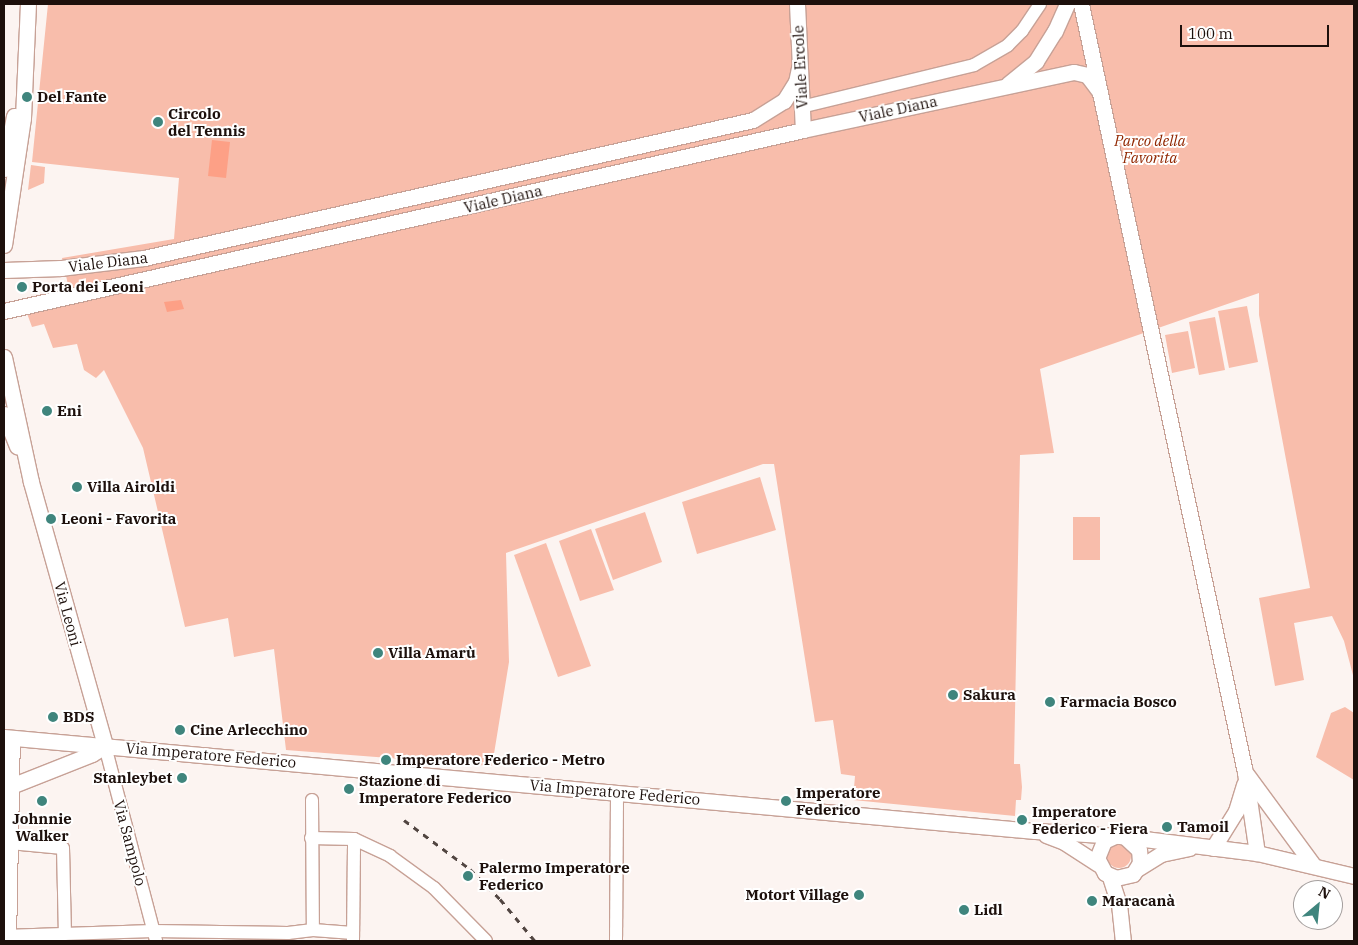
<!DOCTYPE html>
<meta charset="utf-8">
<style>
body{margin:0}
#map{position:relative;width:1358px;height:945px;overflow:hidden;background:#fcf4f1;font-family:"IBM Plex Serif",serif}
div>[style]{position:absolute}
.green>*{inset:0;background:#f8bdab}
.round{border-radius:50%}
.water>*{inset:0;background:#fda086}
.roads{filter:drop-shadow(1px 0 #c7a196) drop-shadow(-1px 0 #c7a196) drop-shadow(0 1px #c7a196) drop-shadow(0 -1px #c7a196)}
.minor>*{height:12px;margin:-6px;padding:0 6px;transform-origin:6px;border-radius:6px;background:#fff}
.tertiary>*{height:15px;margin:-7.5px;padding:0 7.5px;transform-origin:7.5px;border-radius:7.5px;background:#fff}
.rail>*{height:3px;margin-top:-1.5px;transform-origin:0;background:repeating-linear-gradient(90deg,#514541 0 6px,transparent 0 12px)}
.dots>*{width:14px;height:14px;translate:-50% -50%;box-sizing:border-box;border:2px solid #fff;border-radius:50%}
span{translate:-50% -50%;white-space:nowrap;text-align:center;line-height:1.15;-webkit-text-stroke:4px #fff;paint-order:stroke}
.street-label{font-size:15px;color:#1d100c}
.poi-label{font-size:15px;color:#1d100c;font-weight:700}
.left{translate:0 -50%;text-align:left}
.right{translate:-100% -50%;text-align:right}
.park-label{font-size:15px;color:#912700;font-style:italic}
.frame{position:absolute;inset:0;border:5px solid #1d100c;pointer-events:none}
.north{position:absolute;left:1293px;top:880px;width:50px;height:50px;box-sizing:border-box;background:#fff;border:1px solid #a59f9e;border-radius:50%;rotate:28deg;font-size:14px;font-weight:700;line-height:20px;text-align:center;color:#1d100c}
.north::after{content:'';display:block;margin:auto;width:18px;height:22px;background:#3f857d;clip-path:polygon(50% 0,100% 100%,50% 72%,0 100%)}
.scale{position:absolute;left:1180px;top:25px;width:149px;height:22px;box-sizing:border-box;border:2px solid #1d100c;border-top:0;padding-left:6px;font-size:15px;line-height:18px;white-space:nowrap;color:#1d100c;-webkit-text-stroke:4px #fff;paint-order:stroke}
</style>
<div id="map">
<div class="green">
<div style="clip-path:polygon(48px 4px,1354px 4px,1354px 679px,1344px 641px,1332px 616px,1294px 623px,1304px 680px,1275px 686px,1259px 598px,1310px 588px,1259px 315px,1259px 293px,1040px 369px,1054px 453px,1020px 455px,1014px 764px,1020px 764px,1022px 787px,1021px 800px,1016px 800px,1015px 816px,853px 800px,855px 776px,841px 774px,833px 720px,815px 722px,774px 464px,763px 464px,506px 553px,509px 662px,492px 766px,286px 750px,274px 649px,234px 657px,228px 618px,185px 627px,143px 448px,104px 370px,96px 378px,84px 370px,77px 344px,53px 348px,44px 324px,32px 327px,25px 308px,71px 298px,62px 258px,174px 239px,179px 178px,32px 162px)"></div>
<div style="clip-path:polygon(31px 165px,45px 167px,44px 183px,28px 190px)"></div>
<div style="clip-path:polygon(1247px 306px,1258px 362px,1229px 368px,1218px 311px)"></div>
<div style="clip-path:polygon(1215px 317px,1225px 370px,1199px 375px,1189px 322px)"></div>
<div style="clip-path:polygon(1188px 331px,1195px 368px,1172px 373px,1165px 335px)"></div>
<div style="clip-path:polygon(760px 477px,776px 530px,697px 554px,682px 502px)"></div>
<div style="clip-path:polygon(645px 512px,662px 562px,613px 580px,595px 529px)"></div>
<div style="clip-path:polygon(1073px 517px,1100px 517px,1100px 560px,1073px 560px)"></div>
<div style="clip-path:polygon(591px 529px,614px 590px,580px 601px,559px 541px)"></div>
<div style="clip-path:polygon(546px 543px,591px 666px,558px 677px,514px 555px)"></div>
<div style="clip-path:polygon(1345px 707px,1354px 713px,1354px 780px,1316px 757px,1331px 713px)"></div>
<div class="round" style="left:1107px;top:844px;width:24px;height:24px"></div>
</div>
<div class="water">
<div style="clip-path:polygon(212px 140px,230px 142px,226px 178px,208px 176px)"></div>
<div style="clip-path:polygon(181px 300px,184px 309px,167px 312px,164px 302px)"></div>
</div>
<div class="roads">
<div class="minor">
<div style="left:801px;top:107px;width:178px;rotate:-13.6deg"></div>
<div style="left:974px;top:65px;width:39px;rotate:-30deg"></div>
<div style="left:1008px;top:45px;width:20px;rotate:-45deg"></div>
<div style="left:1022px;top:31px;width:32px;rotate:-56deg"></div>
<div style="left:105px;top:746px;width:202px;rotate:75.3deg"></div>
<div style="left:312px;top:800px;width:130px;rotate:89.6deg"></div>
<div style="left:311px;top:838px;width:43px;rotate:1.3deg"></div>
<div style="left:354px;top:839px;width:40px;rotate:25deg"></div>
<div style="left:390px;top:856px;width:54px;rotate:36deg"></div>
<div style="left:434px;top:888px;width:74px;rotate:45.5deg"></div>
<div style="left:10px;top:843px;width:53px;rotate:5.4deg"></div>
<div style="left:63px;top:848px;width:86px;rotate:88.7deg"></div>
<div style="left:4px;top:936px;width:149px;rotate:-1.9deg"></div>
<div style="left:153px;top:931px;width:135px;rotate:0.8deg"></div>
<div style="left:288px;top:933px;width:25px;rotate:-7deg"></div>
<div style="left:313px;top:930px;width:40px;rotate:4.3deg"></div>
<div style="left:353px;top:941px;width:102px;rotate:-89.4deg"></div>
<div style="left:616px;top:941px;width:149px;rotate:-89.6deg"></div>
</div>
<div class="tertiary">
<div style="left:797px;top:4px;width:126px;rotate:87.3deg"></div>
<div style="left:1081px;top:4px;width:785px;rotate:77.95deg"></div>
<div style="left:1245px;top:772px;width:82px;rotate:81.6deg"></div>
<div style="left:1008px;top:84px;width:36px;rotate:-39deg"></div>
<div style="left:1036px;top:61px;width:36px;rotate:-58deg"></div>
<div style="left:1055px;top:31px;width:30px;rotate:-66deg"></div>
<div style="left:4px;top:169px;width:54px;rotate:-79.3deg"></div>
<div style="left:4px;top:245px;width:128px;rotate:-81.5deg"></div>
<div style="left:23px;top:118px;width:114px;rotate:-87.5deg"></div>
<div style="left:4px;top:270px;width:57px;rotate:-2deg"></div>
<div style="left:61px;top:268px;width:84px;rotate:-6.9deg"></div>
<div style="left:144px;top:258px;width:624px;rotate:-12.77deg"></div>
<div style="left:753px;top:120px;width:36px;rotate:-32deg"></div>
<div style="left:784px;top:101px;width:22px;rotate:-58deg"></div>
<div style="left:796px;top:82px;width:14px;rotate:-78deg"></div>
<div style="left:4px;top:311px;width:819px;rotate:-12.76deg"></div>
<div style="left:803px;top:130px;width:277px;rotate:-12.1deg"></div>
<div style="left:1074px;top:72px;width:13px;rotate:13deg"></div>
<div style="left:1087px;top:75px;width:21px;rotate:53deg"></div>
<div style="left:4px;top:357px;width:128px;rotate:77.8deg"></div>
<div style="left:31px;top:482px;width:274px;rotate:74.3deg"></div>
<div style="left:4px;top:414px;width:35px;rotate:68deg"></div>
<div style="left:4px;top:737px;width:1035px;rotate:5.21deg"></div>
<div style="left:1035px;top:831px;width:85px;rotate:3.4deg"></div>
<div style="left:1120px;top:836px;width:138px;rotate:7.1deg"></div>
<div style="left:1257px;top:853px;width:100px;rotate:13.3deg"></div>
<div style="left:1247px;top:775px;width:112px;rotate:53.7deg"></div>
<div style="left:11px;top:786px;width:87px;rotate:-21.6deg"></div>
<div style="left:92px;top:754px;width:15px;rotate:-32deg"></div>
<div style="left:1046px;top:835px;width:19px;rotate:21deg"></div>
<div style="left:1064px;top:842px;width:40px;rotate:32.9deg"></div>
<div style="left:1115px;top:836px;width:12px;rotate:156deg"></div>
<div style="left:1104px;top:841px;width:18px;rotate:112deg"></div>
<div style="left:1097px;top:858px;width:17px;rotate:62deg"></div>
<div style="left:1105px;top:873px;width:12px;rotate:24deg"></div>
<div style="left:1116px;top:878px;width:17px;rotate:-13deg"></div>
<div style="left:1133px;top:874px;width:13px;rotate:-58deg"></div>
<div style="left:1140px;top:863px;width:13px;rotate:-94deg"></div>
<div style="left:1139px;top:850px;width:19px;rotate:-137deg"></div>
<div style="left:1213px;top:848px;width:44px;rotate:-58.1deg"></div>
<div style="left:1236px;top:811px;width:28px;rotate:-73deg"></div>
<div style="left:1137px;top:869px;width:28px;rotate:-32deg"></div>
<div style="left:1161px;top:854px;width:29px;rotate:-12deg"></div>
<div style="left:1110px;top:877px;width:28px;rotate:72deg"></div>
<div style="left:1119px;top:904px;width:37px;rotate:84deg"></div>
<div style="left:8px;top:941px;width:203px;rotate:-88.9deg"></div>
</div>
</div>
<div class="rail">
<div style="left:404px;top:820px;width:82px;rotate:36.6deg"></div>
<div style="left:470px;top:869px;width:42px;rotate:45deg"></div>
<div style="left:500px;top:899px;width:55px;rotate:50.2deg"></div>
</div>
<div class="dots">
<div style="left:27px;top:97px;background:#3f857d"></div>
<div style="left:158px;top:122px;background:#3f857d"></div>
<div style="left:22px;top:287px;background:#3f857d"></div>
<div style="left:47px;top:411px;background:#3f857d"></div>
<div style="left:77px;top:487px;background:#3f857d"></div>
<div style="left:51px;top:519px;background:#3f857d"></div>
<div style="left:378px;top:653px;background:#3f857d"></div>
<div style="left:953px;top:695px;background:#3f857d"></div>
<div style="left:1050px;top:702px;background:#3f857d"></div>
<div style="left:53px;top:717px;background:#3f857d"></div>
<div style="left:180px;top:730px;background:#3f857d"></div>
<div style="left:386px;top:760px;background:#3f857d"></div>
<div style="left:182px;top:778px;background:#3f857d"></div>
<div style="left:349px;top:789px;background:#3f857d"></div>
<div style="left:42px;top:801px;background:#3f857d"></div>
<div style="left:786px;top:801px;background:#3f857d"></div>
<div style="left:1022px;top:820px;background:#3f857d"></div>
<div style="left:1167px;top:827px;background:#3f857d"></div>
<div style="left:468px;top:876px;background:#3f857d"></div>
<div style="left:859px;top:895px;background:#3f857d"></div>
<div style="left:1092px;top:901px;background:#3f857d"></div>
<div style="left:964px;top:910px;background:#3f857d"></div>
</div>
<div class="street-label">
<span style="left:800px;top:67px;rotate:-93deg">Viale Ercole</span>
<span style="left:898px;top:109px;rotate:-12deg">Viale Diana</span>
<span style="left:503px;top:199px;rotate:-13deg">Viale Diana</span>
<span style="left:108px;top:262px;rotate:-7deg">Viale Diana</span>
<span style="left:68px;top:614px;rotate:75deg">Via Leoni</span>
<span style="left:211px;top:755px;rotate:5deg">Via Imperatore Federico</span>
<span style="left:615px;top:792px;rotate:5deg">Via Imperatore Federico</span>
<span style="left:130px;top:843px;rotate:75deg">Via Sampolo</span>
</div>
<div class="poi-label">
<span class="left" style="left:37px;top:97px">Del Fante</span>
<span class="left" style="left:168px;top:122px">Circolo<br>del Tennis</span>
<span class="left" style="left:32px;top:287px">Porta dei Leoni</span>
<span class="left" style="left:57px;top:411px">Eni</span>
<span class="left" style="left:87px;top:487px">Villa Airoldi</span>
<span class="left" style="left:61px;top:519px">Leoni - Favorita</span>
<span class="left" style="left:388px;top:653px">Villa Amarù</span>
<span class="left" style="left:963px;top:695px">Sakura</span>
<span class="left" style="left:1060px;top:702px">Farmacia Bosco</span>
<span class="left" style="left:63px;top:717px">BDS</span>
<span class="left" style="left:190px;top:730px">Cine Arlecchino</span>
<span class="left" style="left:396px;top:760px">Imperatore Federico - Metro</span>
<span class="right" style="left:172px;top:778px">Stanleybet</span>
<span class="left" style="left:359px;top:789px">Stazione di<br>Imperatore Federico</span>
<span class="left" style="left:796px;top:801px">Imperatore<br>Federico</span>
<span class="left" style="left:1032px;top:820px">Imperatore<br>Federico - Fiera</span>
<span style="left:42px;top:827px">Johnnie<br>Walker</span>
<span class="left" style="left:1177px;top:827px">Tamoil</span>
<span class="left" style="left:479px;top:876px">Palermo Imperatore<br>Federico</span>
<span class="right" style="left:849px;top:895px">Motort Village</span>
<span class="left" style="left:1102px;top:901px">Maracanà</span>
<span class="left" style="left:974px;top:910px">Lidl</span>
</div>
<div class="park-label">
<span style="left:1150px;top:149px">Parco della<br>Favorita</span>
</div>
<div class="frame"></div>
<div class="north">N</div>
<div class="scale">100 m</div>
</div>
